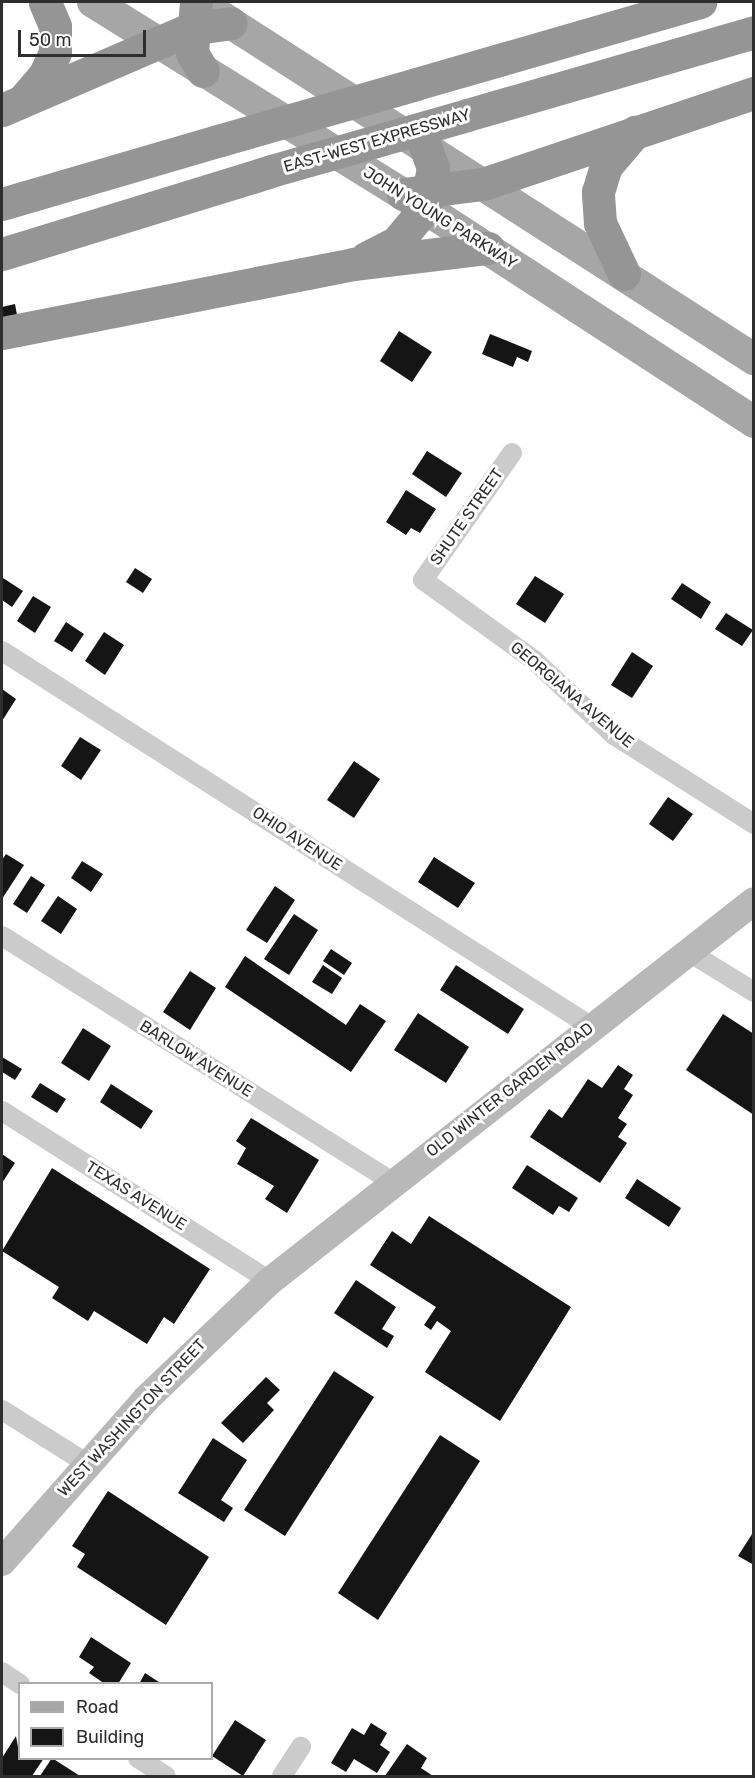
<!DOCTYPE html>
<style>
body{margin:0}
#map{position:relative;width:755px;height:1778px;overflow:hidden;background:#fff;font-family:Rubik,sans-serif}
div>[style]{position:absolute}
.building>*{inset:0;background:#151515}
.street>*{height:20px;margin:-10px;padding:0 10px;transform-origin:10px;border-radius:10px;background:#cbcbcb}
.secondary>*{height:28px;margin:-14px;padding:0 14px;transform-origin:14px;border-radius:14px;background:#b8b8b8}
.primary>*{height:32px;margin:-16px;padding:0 16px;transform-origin:16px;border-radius:16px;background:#a6a6a6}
.highway>*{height:33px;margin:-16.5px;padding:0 16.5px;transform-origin:16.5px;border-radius:16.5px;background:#959595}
.highway-bridge>*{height:33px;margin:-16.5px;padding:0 16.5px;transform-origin:16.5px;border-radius:16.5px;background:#959595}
span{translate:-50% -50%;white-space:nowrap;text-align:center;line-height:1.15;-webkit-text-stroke:6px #fff;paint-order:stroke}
.street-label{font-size:16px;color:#2e2e2e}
.frame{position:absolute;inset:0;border:3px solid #2e2e2e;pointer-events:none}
.legend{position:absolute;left:18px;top:1682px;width:195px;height:78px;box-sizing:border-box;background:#fff;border:2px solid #ababab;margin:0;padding:8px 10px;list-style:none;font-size:18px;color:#2e2e2e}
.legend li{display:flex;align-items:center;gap:12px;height:30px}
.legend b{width:30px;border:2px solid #ababab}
.scale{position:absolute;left:18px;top:30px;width:128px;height:27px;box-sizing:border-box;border:3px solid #2e2e2e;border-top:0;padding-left:8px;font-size:18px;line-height:21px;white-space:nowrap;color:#2e2e2e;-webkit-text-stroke:4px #fff;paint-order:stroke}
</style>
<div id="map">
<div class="building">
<div style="clip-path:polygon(15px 304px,19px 326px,2px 329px,2px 307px)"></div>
<div style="clip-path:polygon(399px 331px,432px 352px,412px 382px,380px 361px)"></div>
<div style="clip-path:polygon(490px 334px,532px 351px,528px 362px,517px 357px,513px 367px,482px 354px)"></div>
<div style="clip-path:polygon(427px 451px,462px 473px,446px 497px,412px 474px)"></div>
<div style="clip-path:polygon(406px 490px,436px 509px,420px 533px,411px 528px,406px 535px,386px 522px)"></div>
<div style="clip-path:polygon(135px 568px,152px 579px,143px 593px,126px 582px)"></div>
<div style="clip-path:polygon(535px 576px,564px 594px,545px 623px,516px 604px)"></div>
<div style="clip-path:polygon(3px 578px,23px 591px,12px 607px,2px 600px)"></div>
<div style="clip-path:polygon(682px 583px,711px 602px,701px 619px,671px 599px)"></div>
<div style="clip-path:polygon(33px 596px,51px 607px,35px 633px,17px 621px)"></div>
<div style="clip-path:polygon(726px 613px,753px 630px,742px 646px,715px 629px)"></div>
<div style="clip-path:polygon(66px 622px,84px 634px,72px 652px,54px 641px)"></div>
<div style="clip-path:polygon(104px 632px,124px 645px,105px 675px,85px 661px)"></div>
<div style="clip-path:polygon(632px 652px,653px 666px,632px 698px,611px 685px)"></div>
<div style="clip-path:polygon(2px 689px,16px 699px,2px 721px)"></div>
<div style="clip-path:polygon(80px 737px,101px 750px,81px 780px,61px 766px)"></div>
<div style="clip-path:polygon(354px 761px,380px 779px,354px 818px,327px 800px)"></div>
<div style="clip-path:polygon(668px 797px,693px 814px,673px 841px,649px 824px)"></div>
<div style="clip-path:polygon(6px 854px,24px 865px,2px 899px,2px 860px)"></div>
<div style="clip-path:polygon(434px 857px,475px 883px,458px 908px,418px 882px)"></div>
<div style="clip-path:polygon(82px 861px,103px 874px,91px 892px,71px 878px)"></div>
<div style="clip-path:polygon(31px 876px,45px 885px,27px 913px,13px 904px)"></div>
<div style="clip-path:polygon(275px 886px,295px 900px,267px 943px,246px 930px)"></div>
<div style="clip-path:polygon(58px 896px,77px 909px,61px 934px,41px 921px)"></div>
<div style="clip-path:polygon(294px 914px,318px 930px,289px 975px,264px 959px)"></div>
<div style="clip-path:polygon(331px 949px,352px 963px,344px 975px,323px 961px)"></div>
<div style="clip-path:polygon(245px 956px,346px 1025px,360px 1004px,386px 1021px,351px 1072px,225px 987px)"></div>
<div style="clip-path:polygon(323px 965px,342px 978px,332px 994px,312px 982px)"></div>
<div style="clip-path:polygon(456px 965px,524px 1009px,508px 1034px,440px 990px)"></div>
<div style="clip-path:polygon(190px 971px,216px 988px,190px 1030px,163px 1012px)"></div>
<div style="clip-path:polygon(418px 1013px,469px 1047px,446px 1083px,394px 1050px)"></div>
<div style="clip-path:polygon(723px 1014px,754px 1034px,754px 1115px,686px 1070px)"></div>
<div style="clip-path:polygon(83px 1028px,111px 1046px,89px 1081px,61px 1063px)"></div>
<div style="clip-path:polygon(2px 1057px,22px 1069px,15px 1080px,2px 1072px)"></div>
<div style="clip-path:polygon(618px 1065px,633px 1075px,624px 1089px,633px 1095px,618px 1118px,627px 1124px,618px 1137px,627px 1143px,600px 1183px,530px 1137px,549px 1109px,562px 1118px,588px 1079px,602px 1088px)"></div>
<div style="clip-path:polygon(40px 1083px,66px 1099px,57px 1113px,31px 1097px)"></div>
<div style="clip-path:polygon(111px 1084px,153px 1111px,141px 1129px,100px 1102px)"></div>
<div style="clip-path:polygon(251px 1118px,319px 1160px,287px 1213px,265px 1199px,274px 1186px,237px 1164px,246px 1148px,236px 1141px)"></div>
<div style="clip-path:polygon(2px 1154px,15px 1163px,2px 1183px)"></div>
<div style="clip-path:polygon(527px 1165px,578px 1198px,569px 1212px,559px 1206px,553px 1215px,512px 1188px)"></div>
<div style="clip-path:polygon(52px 1168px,210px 1269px,174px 1324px,164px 1317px,147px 1344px,94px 1311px,88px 1321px,52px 1298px,59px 1287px,2px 1251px)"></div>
<div style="clip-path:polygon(637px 1179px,681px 1208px,669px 1227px,625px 1198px)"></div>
<div style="clip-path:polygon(429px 1216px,571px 1307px,500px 1421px,425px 1372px,451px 1331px,437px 1321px,431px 1330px,424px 1325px,436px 1307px,370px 1265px,392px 1231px,411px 1244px)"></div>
<div style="clip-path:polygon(356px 1280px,396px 1307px,382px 1329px,394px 1336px,387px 1348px,334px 1313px)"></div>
<div style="clip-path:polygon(334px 1371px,374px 1397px,285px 1536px,244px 1510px)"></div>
<div style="clip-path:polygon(266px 1377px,280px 1390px,267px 1403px,274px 1410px,243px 1443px,221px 1423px)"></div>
<div style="clip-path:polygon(440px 1435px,480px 1461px,378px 1620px,338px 1593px)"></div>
<div style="clip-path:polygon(213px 1438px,247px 1460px,221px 1500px,233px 1508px,224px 1522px,178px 1493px)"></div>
<div style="clip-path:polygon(108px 1491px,209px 1557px,166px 1625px,77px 1567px,85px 1554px,72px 1546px)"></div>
<div style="clip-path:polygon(754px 1531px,754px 1565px,738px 1556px)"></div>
<div style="clip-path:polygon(91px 1637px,131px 1663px,118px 1684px,105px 1684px,89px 1673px,94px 1667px,79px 1657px)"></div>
<div style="clip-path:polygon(145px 1673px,162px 1684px,139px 1684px)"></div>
<div style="clip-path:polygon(235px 1720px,266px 1740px,243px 1776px,212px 1756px)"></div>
<div style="clip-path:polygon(371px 1723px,387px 1733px,380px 1745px,390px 1752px,377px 1773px,354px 1759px,346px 1772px,331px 1763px,352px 1728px,364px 1735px)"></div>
<div style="clip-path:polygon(16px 1736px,20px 1758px,44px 1758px,32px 1776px,2px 1775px,2px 1758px)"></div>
<div style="clip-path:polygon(407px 1744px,427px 1758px,421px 1768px,433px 1776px,385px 1776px)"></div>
<div style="clip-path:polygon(52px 1758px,80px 1776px,40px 1776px)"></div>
</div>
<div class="street">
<div style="left:512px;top:453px;width:155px;rotate:125deg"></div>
<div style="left:423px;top:580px;width:137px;rotate:35.8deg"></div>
<div style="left:534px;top:660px;width:110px;rotate:43.2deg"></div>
<div style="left:614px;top:735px;width:166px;rotate:32.4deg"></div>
<div style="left:2px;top:651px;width:700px;rotate:32.51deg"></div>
<div style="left:2px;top:936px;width:460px;rotate:32.2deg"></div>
<div style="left:689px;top:952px;width:76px;rotate:31.6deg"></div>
<div style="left:2px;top:1111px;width:317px;rotate:32.4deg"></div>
<div style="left:2px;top:1410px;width:99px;rotate:32.2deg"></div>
<div style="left:2px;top:1672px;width:22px;rotate:34deg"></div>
<div style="left:138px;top:1758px;width:33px;rotate:33deg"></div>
<div style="left:282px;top:1776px;width:35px;rotate:-57deg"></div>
</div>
<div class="secondary">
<div style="left:2px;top:1562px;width:217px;rotate:-48.5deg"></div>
<div style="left:146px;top:1399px;width:171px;rotate:-43.6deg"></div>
<div style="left:270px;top:1281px;width:615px;rotate:-38.14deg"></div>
</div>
<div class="primary">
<div style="left:93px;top:2px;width:365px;rotate:31.8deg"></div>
<div style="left:403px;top:194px;width:419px;rotate:33deg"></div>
<div style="left:209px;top:9px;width:648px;rotate:32.71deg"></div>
</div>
<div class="highway">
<div style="left:196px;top:2px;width:51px;rotate:94.5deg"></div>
<div style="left:192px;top:53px;width:21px;rotate:59deg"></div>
<div style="left:416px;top:84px;width:296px;rotate:-16.1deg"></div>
<div style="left:22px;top:101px;width:33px;rotate:-49deg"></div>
<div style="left:44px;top:76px;width:26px;rotate:-65deg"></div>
<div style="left:55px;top:52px;width:26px;rotate:-90deg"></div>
<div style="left:55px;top:26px;width:26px;rotate:-113deg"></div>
<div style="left:2px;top:110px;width:205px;rotate:-23.3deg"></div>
<div style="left:190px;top:29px;width:41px;rotate:-8.3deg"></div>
<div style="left:467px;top:115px;width:299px;rotate:-16.1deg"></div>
<div style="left:403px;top:194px;width:81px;rotate:-7.1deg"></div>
<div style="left:483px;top:184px;width:286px;rotate:-18.6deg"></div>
<div style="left:2px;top:204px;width:228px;rotate:-16.3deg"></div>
<div style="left:2px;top:254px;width:282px;rotate:-17.1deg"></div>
<div style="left:366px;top:258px;width:34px;rotate:-27deg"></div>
<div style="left:396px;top:243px;width:45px;rotate:-50.4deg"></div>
<div style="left:425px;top:208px;width:41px;rotate:-78.7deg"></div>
<div style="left:433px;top:168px;width:23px;rotate:-110deg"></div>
<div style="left:624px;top:274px;width:56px;rotate:-115.2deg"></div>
<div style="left:600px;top:223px;width:31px;rotate:-94deg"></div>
<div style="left:598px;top:192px;width:27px;rotate:-73deg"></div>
<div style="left:606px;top:166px;width:45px;rotate:-49.5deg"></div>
<div style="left:2px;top:333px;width:358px;rotate:-11.1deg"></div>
<div style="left:353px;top:264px;width:136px;rotate:-6.8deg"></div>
</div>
<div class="highway-bridge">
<div style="left:221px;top:140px;width:203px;rotate:-16deg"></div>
<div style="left:271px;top:171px;width:204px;rotate:-15.9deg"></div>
</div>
<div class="street-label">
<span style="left:377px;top:141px;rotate:-16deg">EAST-WEST EXPRESSWAY</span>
<span style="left:440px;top:218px;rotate:32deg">JOHN YOUNG PARKWAY</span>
<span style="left:467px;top:517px;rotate:-55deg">SHUTE STREET</span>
<span style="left:572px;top:695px;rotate:40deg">GEORGIANA AVENUE</span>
<span style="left:297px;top:839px;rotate:33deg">OHIO AVENUE</span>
<span style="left:196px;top:1059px;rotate:32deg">BARLOW AVENUE</span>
<span style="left:510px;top:1090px;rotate:-38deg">OLD WINTER GARDEN ROAD</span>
<span style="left:136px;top:1196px;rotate:32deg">TEXAS AVENUE</span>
<span style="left:132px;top:1418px;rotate:-47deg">WEST WASHINGTON STREET</span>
</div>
<div class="frame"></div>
<ul class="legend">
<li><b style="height:8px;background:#a6a6a6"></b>Road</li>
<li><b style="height:16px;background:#151515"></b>Building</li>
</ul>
<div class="scale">50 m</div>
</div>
